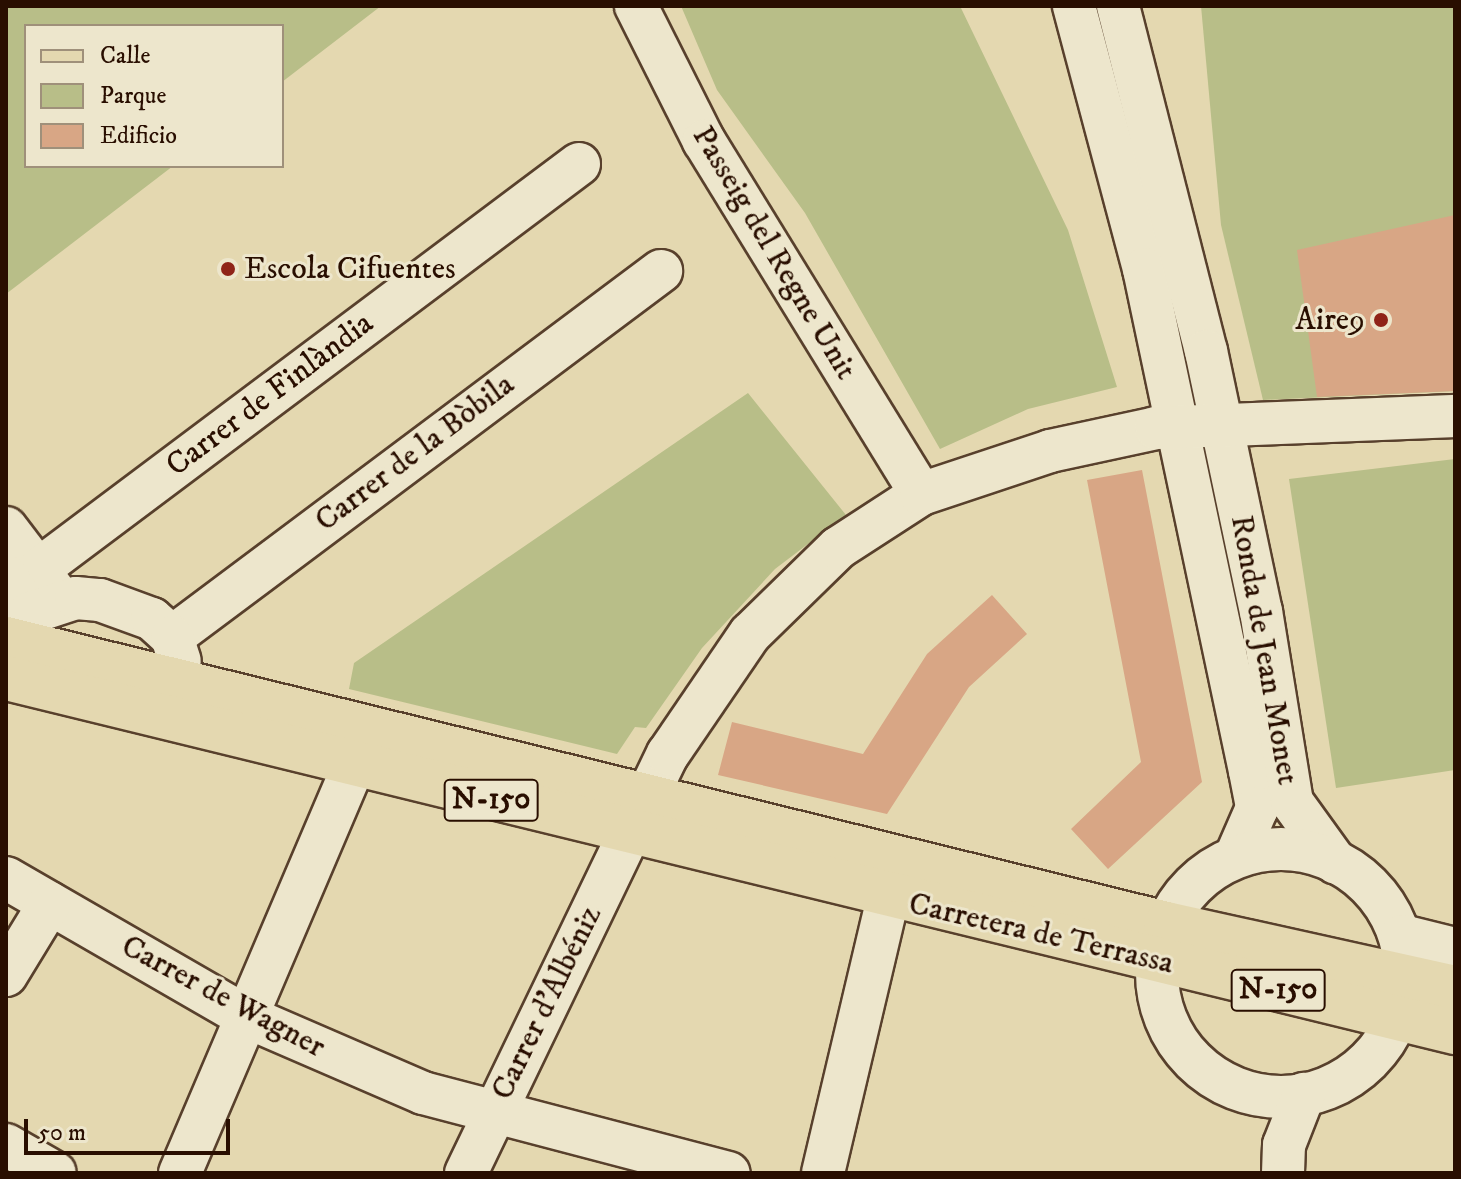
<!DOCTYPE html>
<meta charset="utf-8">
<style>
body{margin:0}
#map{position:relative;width:1461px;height:1179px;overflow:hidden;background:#e4d8b0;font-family:"IM FELL DW Pica",serif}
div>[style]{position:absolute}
.green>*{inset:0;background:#b8be88}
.building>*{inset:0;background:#d8a685}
.roads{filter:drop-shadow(2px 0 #58402c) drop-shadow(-2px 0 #58402c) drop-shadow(0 2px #58402c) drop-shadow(0 -2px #58402c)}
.minor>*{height:42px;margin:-21px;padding:0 21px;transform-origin:21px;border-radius:21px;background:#ede6cc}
.minor>.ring{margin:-21px;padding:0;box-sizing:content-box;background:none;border:42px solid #ede6cc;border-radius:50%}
.major>*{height:44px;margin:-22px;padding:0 22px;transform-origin:22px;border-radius:22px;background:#e4d8b0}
.dots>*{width:22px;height:22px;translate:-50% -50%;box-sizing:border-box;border:4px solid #ede6cc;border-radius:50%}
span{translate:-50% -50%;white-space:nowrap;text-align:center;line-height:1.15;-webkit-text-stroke:6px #ede6cc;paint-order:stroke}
.shield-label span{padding:2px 6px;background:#ede6cc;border:2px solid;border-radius:6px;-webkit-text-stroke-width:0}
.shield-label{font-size:30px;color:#290e00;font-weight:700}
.street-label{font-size:32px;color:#290e00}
.poi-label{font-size:32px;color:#290e00}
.left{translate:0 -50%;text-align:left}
.right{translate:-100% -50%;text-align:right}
.frame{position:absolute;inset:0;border:8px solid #290e00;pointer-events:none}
.legend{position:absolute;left:24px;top:24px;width:260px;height:144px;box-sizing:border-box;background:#ede6cc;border:2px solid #9f907a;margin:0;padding:10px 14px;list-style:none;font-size:24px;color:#290e00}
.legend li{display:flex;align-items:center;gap:16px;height:40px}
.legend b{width:40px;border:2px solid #9f907a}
.scale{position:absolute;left:24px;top:1119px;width:206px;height:36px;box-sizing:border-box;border:4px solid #290e00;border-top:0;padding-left:10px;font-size:24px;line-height:28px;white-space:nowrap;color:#290e00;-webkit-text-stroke:6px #ede6cc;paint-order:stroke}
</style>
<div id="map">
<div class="green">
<div style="clip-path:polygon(6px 6px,381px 6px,282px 82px,282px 26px,26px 26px,26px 166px,173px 166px,6px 294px)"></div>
<div style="clip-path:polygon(681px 6px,960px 6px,1068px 230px,1117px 387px,1028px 409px,940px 449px,805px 213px,717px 90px)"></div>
<div style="clip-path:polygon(1201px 6px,1455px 6px,1455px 391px,1263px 400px,1221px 225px)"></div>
<div style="clip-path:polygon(748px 393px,846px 515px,775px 569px,702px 648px,646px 728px,635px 727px,617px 754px,349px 689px,354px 663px)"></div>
<div style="clip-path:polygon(1455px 459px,1455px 770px,1336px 788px,1289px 479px)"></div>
</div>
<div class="building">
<div style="clip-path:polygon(1455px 215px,1455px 391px,1317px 397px,1297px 250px)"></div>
<div style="clip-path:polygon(1142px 470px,1202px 782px,1108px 869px,1071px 829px,1141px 762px,1087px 480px)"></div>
<div style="clip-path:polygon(992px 595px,1027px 634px,969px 687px,887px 814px,718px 775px,732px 722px,863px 754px,927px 654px)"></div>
</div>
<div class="roads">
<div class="minor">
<div style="left:636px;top:6px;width:151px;rotate:63.3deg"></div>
<div style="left:704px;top:141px;width:414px;rotate:58.4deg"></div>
<div style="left:1074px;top:6px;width:272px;rotate:75.1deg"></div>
<div style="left:1144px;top:269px;width:513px;rotate:78.08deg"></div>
<div style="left:1250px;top:771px;width:38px;rotate:79deg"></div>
<div style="left:1257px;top:808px;width:52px;rotate:113.6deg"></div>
<div style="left:1118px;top:6px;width:356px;rotate:75.7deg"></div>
<div style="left:1206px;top:351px;width:266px;rotate:78.1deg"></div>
<div style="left:1261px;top:611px;width:193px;rotate:80.8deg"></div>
<div style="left:1292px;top:802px;width:75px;rotate:54.2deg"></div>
<div style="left:6px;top:528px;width:79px;rotate:52.7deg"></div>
<div style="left:39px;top:569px;width:675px;rotate:-36.87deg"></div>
<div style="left:6px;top:576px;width:44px;rotate:57deg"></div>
<div style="left:172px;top:637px;width:611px;rotate:-36.81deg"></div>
<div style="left:10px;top:674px;width:64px;rotate:-71.8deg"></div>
<div style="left:30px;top:613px;width:48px;rotate:-18.1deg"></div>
<div style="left:76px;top:598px;width:24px;rotate:5deg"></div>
<div style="left:100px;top:600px;width:55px;rotate:20.1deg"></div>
<div style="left:152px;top:619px;width:27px;rotate:42deg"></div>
<div style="left:172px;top:637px;width:25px;rotate:72deg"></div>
<div class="ring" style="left:1157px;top:849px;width:206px;height:206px"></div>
<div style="left:6px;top:878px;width:276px;rotate:30deg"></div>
<div style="left:245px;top:1016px;width:194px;rotate:23.4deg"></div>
<div style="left:423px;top:1093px;width:316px;rotate:14.7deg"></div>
<div style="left:1402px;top:936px;width:55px;rotate:13.8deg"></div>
<div style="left:6px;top:975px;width:84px;rotate:-58.6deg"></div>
<div style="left:6px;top:1145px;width:56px;rotate:29.7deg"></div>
<div style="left:180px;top:1173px;width:444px;rotate:-66.9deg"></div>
<div style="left:466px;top:1173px;width:465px;rotate:-64.3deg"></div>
<div style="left:668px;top:754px;width:145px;rotate:-55.7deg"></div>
<div style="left:750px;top:634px;width:123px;rotate:-44.3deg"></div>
<div style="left:838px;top:548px;width:99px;rotate:-33deg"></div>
<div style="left:921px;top:494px;width:136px;rotate:-18.4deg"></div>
<div style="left:1050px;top:451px;width:108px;rotate:-12.2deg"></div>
<div style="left:1156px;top:428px;width:299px;rotate:-2.3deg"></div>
<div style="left:823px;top:1173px;width:323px;rotate:-76.7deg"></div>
<div style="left:1283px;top:1173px;width:28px;rotate:-88deg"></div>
<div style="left:1284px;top:1145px;width:55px;rotate:-68.6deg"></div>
</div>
<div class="major">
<div style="left:6px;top:639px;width:1194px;rotate:13.8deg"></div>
<div style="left:1166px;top:924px;width:296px;rotate:12.5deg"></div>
<div style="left:6px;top:678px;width:1492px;rotate:13.73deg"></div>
</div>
</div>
<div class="dots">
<div style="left:228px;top:269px;background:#8f2418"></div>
<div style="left:1381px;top:320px;background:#8f2418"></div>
</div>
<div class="shield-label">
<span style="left:491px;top:800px">N-150</span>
<span style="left:1278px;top:990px">N-150</span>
</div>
<div class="street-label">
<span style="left:774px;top:253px;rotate:59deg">Passeig del Regne Unit</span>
<span style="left:270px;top:395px;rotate:-37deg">Carrer de Finlàndia</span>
<span style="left:415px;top:453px;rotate:-37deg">Carrer de la Bòbila</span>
<span style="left:1264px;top:650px;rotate:80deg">Ronda de Jean Monet</span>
<span style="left:1041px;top:934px;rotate:13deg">Carretera de Terrassa</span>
<span style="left:223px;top:997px;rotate:28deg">Carrer de Wagner</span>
<span style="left:547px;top:1003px;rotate:-64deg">Carrer d'Albéniz</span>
</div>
<div class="poi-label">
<span class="left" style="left:244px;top:269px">Escola Cifuentes</span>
<span class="right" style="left:1365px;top:320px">Aire9</span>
</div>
<div class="frame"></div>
<ul class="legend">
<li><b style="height:10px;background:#e4d8b0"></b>Calle</li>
<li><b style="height:22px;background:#b8be88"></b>Parque</li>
<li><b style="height:22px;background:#d8a685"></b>Edificio</li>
</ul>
<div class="scale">50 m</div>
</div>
